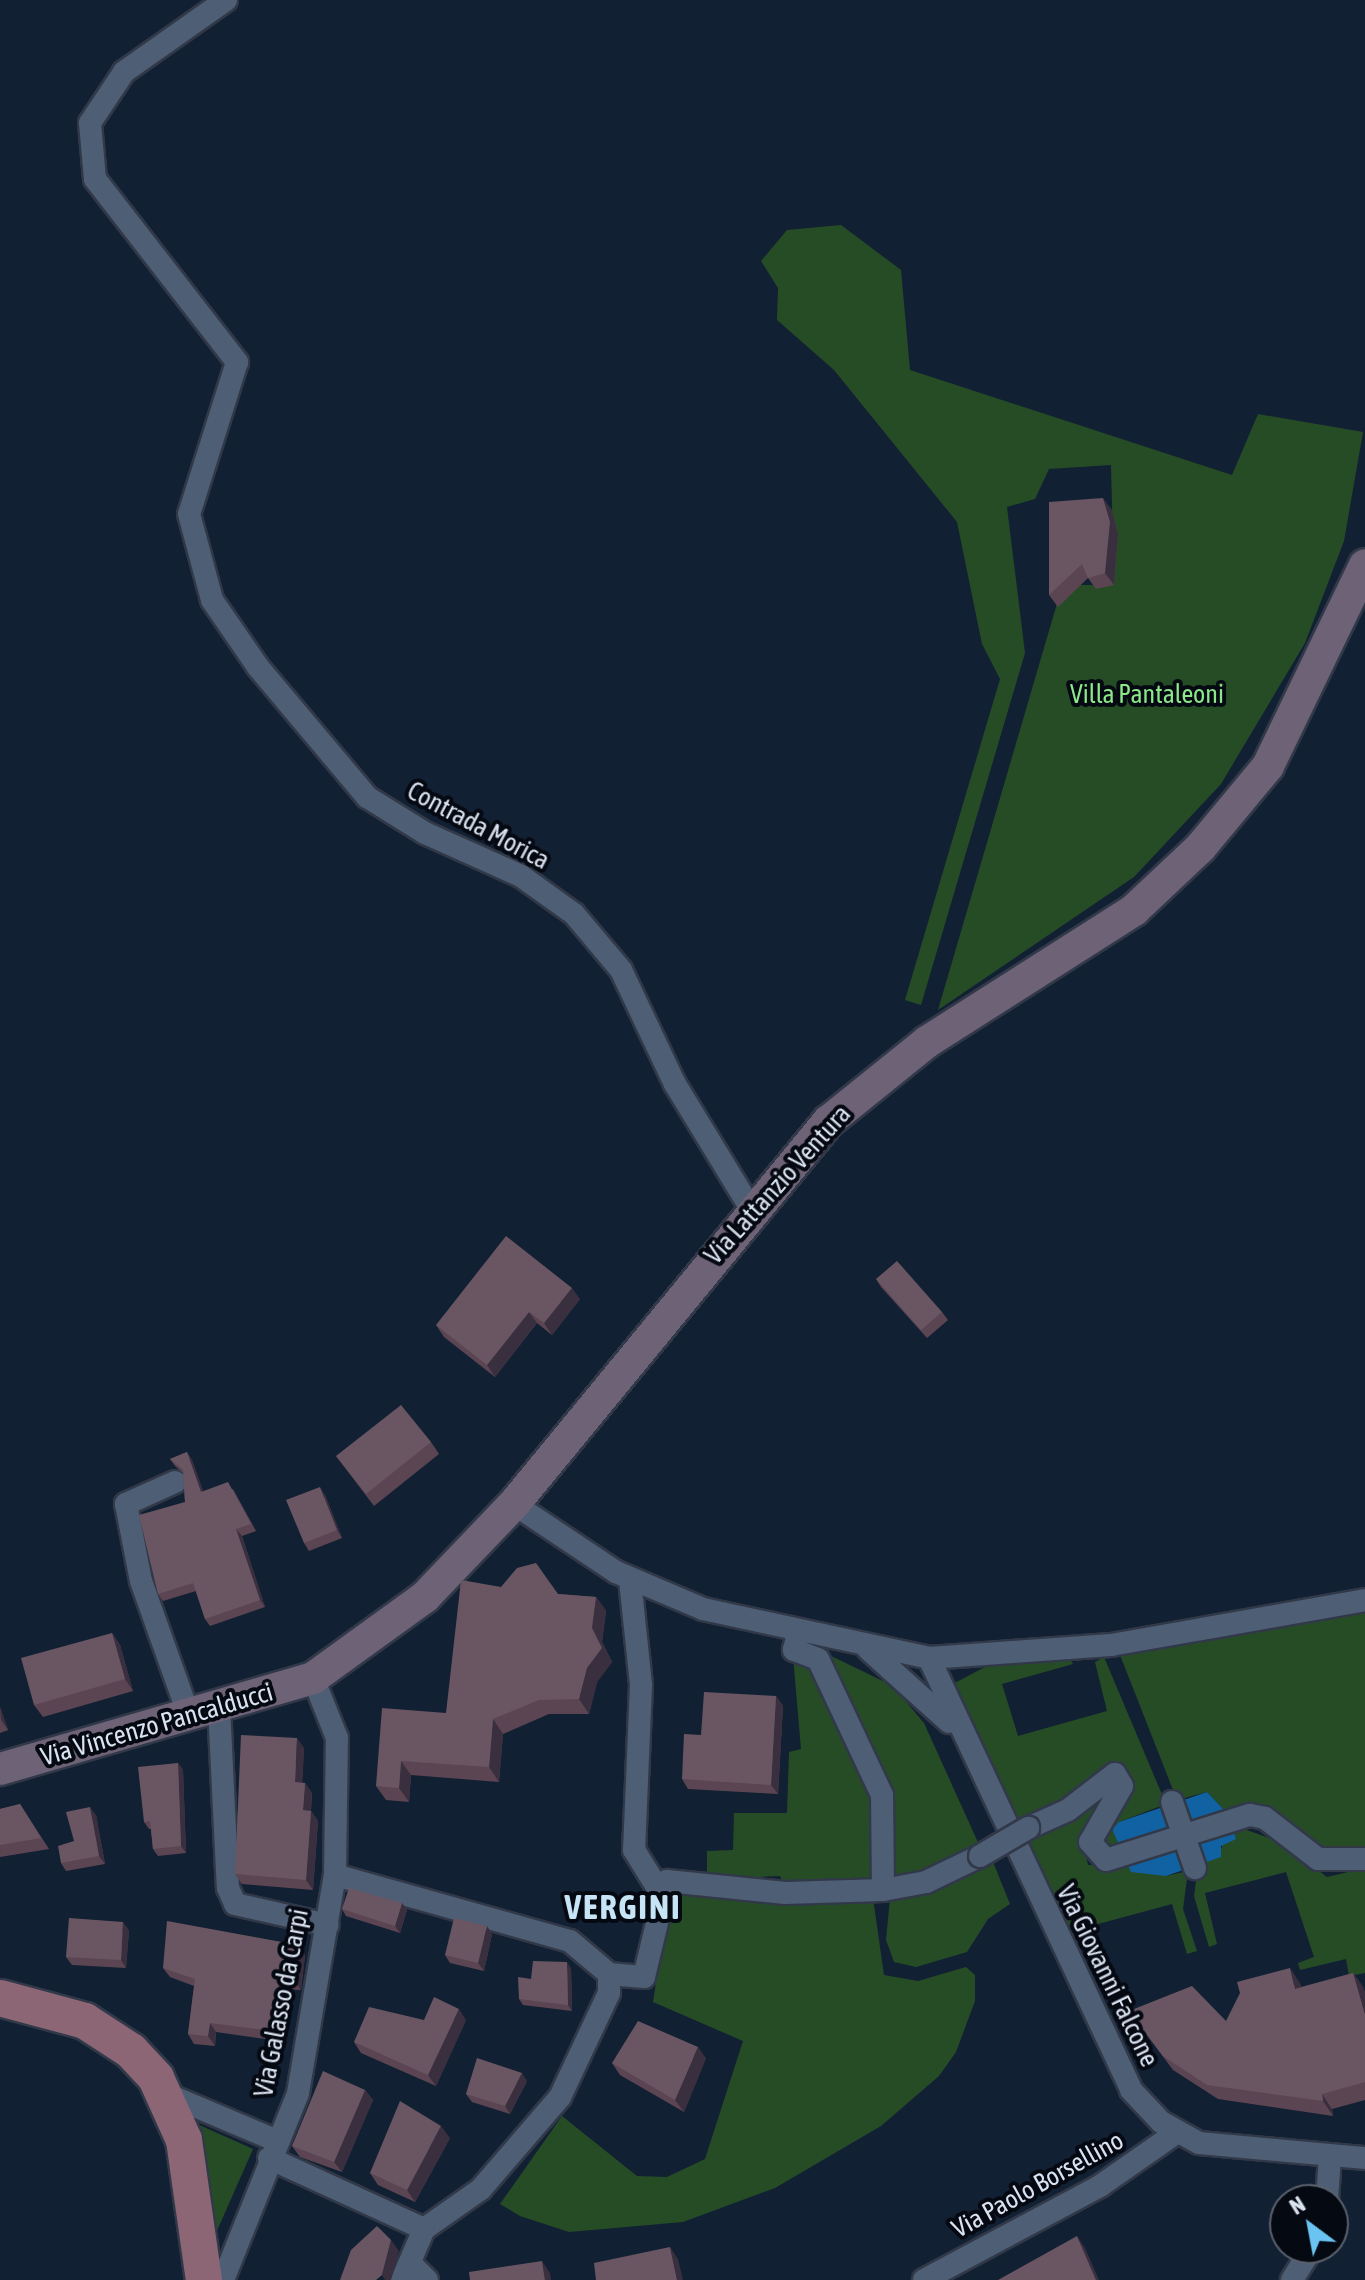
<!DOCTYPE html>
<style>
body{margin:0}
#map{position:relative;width:1365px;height:2280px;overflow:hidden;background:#122033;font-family:"Asap Condensed",sans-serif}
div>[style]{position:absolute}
.green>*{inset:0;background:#264c26}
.water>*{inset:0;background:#1162a2}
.roads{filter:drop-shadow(2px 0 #313949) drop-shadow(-2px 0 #313949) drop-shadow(0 2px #313949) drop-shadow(0 -2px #313949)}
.street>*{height:22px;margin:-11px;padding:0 11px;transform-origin:11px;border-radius:11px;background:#4e5e75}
.secondary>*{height:32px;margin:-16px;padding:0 16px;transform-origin:16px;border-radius:16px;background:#6e6276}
.primary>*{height:36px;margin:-18px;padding:0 18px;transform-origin:18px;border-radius:18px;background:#8d6676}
.bridges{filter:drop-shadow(2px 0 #313949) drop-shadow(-2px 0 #313949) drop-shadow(0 2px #313949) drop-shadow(0 -2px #313949)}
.street-bridge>*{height:22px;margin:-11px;padding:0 11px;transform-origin:11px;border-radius:11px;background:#4e5e75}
.wall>*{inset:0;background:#5c4552}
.shaded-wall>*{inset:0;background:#392f3e}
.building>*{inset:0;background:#6a5663}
span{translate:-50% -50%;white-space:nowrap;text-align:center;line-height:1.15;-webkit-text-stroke:8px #050912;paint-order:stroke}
.park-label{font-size:26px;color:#8be78a}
.street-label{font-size:26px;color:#dae3f1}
.district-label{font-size:34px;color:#c6e4f6;font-weight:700;letter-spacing:2px}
.north{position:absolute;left:1269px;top:2184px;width:80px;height:80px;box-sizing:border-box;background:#050912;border:2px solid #5a606b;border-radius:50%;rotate:328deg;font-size:22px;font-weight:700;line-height:32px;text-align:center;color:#dae3f1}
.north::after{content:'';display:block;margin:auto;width:28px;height:36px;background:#6bc3f2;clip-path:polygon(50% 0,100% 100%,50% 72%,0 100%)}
</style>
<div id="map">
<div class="green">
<div style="clip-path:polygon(841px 225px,901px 270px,910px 370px,1232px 475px,1258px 414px,1363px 432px,1344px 541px,1305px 643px,1221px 784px,1134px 877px,938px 1010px,1058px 600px,1076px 585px,1114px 585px,1111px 465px,1049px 469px,1035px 499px,1007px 507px,1025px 653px,921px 1005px,905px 1000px,1000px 679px,982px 644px,957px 522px,834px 370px,777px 320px,778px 288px,761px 261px,787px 230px)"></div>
<div style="clip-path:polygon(1365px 1609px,1365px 1849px,1330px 1854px,1257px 1806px,1225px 1811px,1207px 1792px,1177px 1800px,1120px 1655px)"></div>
<div style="clip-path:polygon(823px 1652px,893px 1686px,924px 1723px,981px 1849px,926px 1878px,886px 1884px,894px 1833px,888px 1797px)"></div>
<div style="clip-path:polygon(793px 1656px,808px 1663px,872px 1794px,876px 1883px,785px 1888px,780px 1876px,707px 1879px,707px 1851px,733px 1850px,734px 1813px,787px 1813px,789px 1752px,801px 1749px)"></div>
<div style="clip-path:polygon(1104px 1657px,1166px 1804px,1119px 1822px,1120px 1850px,1100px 1852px,1114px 1805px,1091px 1786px,1013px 1828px,949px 1686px,985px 1667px,1070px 1659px,1073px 1664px,1002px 1684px,1018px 1736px,1107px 1711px,1095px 1662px)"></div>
<div style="clip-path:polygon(1116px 1785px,1089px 1820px,1083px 1841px,1088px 1865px,1126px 1864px,1166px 1876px,1188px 1871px,1183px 1909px,1197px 1951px,1187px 1954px,1172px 1904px,1065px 1933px,1020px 1839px)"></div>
<div style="clip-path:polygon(1230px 1824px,1280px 1842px,1327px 1877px,1365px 1868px,1365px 1973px,1349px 1976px,1346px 1959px,1300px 1970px,1298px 1963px,1314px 1957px,1286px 1872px,1205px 1893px,1217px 1944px,1209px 1947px,1194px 1896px,1198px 1867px,1220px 1852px)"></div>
<div style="clip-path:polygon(993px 1862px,1010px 1904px,988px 1919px,967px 1952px,916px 1967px,894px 1962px,886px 1940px,890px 1898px,933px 1891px)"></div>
<div style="clip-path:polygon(670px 1892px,782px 1902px,873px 1898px,884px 1975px,918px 1981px,966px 1967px,975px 1975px,975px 2001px,956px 2052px,939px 2076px,881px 2126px,775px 2188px,683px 2222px,569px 2232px,520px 2216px,500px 2204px,562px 2116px,637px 2176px,667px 2177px,705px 2159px,743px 2041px,653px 2002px)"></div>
<div style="clip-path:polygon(197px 2124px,253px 2149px,216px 2233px)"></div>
</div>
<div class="water">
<div style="clip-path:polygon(1207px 1792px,1225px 1811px,1236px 1839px,1221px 1846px,1221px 1857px,1166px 1876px,1131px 1872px,1112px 1829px,1119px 1822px)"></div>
</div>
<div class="roads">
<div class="street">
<div style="left:226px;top:0;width:125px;rotate:144.8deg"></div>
<div style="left:124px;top:72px;width:61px;rotate:123.7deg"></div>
<div style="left:90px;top:123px;width:56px;rotate:84.9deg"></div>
<div style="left:95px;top:179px;width:232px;rotate:52.2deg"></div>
<div style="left:237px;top:362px;width:159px;rotate:107.5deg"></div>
<div style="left:189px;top:514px;width:89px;rotate:75deg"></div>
<div style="left:212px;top:600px;width:81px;rotate:55.5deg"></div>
<div style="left:258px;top:667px;width:170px;rotate:50deg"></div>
<div style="left:367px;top:797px;width:68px;rotate:31.8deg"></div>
<div style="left:425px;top:833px;width:105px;rotate:24.1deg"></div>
<div style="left:521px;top:876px;width:65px;rotate:35.6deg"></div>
<div style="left:574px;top:914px;width:73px;rotate:50deg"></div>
<div style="left:621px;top:970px;width:126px;rotate:64.7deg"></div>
<div style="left:675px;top:1084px;width:146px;rotate:58.7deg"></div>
<div style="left:175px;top:1482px;width:54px;rotate:155.8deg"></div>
<div style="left:126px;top:1504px;width:78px;rotate:79deg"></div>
<div style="left:141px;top:1581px;width:143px;rotate:70.4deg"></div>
<div style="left:514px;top:1504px;width:123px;rotate:33.7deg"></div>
<div style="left:616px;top:1572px;width:95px;rotate:23deg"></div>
<div style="left:703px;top:1609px;width:231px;rotate:12.2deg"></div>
<div style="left:929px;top:1658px;width:182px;rotate:-4.1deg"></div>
<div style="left:1111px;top:1645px;width:258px;rotate:-10deg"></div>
<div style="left:630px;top:1580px;width:106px;rotate:84deg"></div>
<div style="left:641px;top:1685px;width:165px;rotate:92.4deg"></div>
<div style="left:634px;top:1850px;width:59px;rotate:58.2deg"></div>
<div style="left:868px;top:1649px;width:109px;rotate:42deg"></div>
<div style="left:929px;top:1658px;width:477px;rotate:64.9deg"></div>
<div style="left:1131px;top:2090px;width:44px;rotate:46.8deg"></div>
<div style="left:1161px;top:2122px;width:43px;rotate:28.9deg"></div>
<div style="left:1199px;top:2143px;width:167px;rotate:5.2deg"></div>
<div style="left:219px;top:1707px;width:181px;rotate:87.2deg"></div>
<div style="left:228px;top:1888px;width:17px;rotate:66deg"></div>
<div style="left:235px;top:1904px;width:95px;rotate:12.7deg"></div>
<div style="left:1172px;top:1802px;width:70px;rotate:70.8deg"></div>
<div style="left:1028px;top:1828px;width:44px;rotate:-24.2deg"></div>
<div style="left:1068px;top:1810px;width:59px;rotate:-37.5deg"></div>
<div style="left:1115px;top:1774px;width:14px;rotate:60deg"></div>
<div style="left:1122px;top:1786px;width:64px;rotate:119.7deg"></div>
<div style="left:1090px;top:1842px;width:24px;rotate:48deg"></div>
<div style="left:1106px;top:1860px;width:151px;rotate:-17.4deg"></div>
<div style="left:1250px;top:1815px;width:15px;rotate:11deg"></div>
<div style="left:1265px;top:1818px;width:67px;rotate:37.7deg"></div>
<div style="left:1318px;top:1859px;width:47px"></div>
<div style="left:335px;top:1875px;width:244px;rotate:15.7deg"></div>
<div style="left:570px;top:1941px;width:51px;rotate:40.2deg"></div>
<div style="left:609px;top:1974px;width:19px;rotate:90deg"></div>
<div style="left:609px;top:1993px;width:115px;rotate:115.2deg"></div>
<div style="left:560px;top:2097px;width:121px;rotate:130.7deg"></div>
<div style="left:481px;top:2189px;width:70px;rotate:144.9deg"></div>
<div style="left:883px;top:1890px;width:44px;rotate:-10.5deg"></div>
<div style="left:926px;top:1882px;width:60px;rotate:-25.7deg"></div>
<div style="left:609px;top:1974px;width:35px;rotate:5deg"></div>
<div style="left:644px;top:1977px;width:99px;rotate:-76.5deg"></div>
<div style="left:667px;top:1881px;width:119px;rotate:5.8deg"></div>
<div style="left:785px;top:1893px;width:98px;rotate:-1.8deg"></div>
<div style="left:883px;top:1890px;width:95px;rotate:-90.6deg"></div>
<div style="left:882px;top:1795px;width:150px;rotate:-115.2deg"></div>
<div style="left:818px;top:1659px;width:26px;rotate:-159deg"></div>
<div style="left:794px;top:1650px;width:17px;rotate:-77deg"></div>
<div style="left:166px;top:2094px;width:121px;rotate:22.9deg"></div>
<div style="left:269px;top:2158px;width:170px;rotate:24.6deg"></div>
<div style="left:424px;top:2229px;width:56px;rotate:113.3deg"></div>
<div style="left:1327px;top:2200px;width:44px;rotate:-86.1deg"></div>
<div style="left:412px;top:2265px;width:21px;rotate:45deg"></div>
<div style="left:223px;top:2280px;width:201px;rotate:-68.1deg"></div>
<div style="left:298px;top:2093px;width:221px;rotate:-80.4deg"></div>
<div style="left:335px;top:1875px;width:137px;rotate:-89.2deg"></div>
<div style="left:337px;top:1738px;width:65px;rotate:-111.8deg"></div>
<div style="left:924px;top:2280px;width:200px;rotate:-28.1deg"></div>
<div style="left:1100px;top:2186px;width:93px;rotate:-34.9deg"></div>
<div style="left:1292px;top:2280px;width:38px;rotate:-58deg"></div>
</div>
<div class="secondary">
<div style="left:0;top:1769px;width:326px;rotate:-16.2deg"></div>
<div style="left:313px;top:1678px;width:138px;rotate:-35.9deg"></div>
<div style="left:425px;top:1597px;width:129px;rotate:-46.3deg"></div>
<div style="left:514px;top:1504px;width:496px;rotate:-50.6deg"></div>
<div style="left:829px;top:1121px;width:126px;rotate:-38.9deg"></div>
<div style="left:927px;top:1042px;width:246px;rotate:-32.5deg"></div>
<div style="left:1134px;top:910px;width:91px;rotate:-43.2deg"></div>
<div style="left:1200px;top:848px;width:107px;rotate:-50.3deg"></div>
<div style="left:1268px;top:766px;width:223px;rotate:-64.2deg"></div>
</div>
<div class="primary">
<div style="left:0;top:1998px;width:88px;rotate:15.1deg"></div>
<div style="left:85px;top:2021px;width:55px;rotate:33.1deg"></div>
<div style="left:131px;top:2051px;width:37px;rotate:47deg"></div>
<div style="left:156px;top:2078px;width:68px;rotate:65.7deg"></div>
<div style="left:184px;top:2140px;width:141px;rotate:81.9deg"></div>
</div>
</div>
<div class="bridges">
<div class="street-bridge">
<div style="left:980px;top:1856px;width:56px;rotate:-30.3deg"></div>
</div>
</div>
<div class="wall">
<div style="clip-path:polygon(1112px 510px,1118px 534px,1114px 585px,1096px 589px,1088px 578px,1058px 607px,1049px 595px)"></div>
<div style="clip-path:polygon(876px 1279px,942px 1312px,948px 1320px,927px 1338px,881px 1287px)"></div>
<div style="clip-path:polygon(580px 1299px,552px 1335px,537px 1323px,495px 1377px,444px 1337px,436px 1325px)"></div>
<div style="clip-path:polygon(431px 1442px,439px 1454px,374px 1506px,336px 1456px)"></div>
<div style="clip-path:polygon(187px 1452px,192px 1460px,203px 1491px,233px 1489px,256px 1531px,242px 1536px,265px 1607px,210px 1626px,205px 1619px,196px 1591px,163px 1601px,158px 1594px,185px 1502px,183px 1473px,175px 1466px,170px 1459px)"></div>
<div style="clip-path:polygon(325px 1495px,342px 1538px,309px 1551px,304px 1543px)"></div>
<div style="clip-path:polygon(501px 1587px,558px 1594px,596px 1597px,606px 1611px,602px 1642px,612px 1662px,597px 1682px,589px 1714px,549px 1714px,503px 1734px,499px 1782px,411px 1775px,409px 1802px,386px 1800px,376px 1786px,446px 1713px)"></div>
<div style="clip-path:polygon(112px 1633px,120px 1645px,133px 1691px,43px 1717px,34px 1705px)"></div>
<div style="clip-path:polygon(776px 1696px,783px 1706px,778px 1794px,688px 1789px,682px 1779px,701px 1735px)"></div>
<div style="clip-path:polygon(0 1707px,8px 1730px,0 1733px)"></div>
<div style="clip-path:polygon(304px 1748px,302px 1783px,305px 1783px,312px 1793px,311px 1811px,318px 1821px,313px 1890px,242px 1884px,235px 1874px)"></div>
<div style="clip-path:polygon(178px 1763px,183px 1770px,186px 1853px,158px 1856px,153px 1849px,151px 1829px,149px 1829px,144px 1822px)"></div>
<div style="clip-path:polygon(20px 1804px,49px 1849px,0 1857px,0 1809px)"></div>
<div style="clip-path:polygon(96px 1815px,105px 1864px,66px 1871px,61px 1863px,74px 1841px)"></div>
<div style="clip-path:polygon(402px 1903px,407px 1910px,400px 1933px,346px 1916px,342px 1909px)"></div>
<div style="clip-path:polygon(129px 1930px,126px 1968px,72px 1965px,66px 1957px)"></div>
<div style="clip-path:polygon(492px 1934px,484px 1971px,450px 1963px,445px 1955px)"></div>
<div style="clip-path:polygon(305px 1955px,301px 1990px,286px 1989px,279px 2041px,216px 2032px,215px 2046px,194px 2044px,188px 2034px,194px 1986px,170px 1977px,163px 1968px)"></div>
<div style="clip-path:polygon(571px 1968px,572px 2011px,523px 2005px,519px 1999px,531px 1979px)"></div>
<div style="clip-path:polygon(1353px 1973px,1363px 1987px,1365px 1993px,1365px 2100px,1332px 2109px,1333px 2116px,1218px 2099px,1173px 2070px,1129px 2011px,1226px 2021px,1300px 1983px,1301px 1987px)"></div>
<div style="clip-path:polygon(424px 2020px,466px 2020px,436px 2086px,361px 2053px,354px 2042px)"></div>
<div style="clip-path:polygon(706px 2058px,684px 2112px,620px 2075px,612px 2063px)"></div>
<div style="clip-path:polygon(527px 2081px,510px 2114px,472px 2102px,466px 2094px)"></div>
<div style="clip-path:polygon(365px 2090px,373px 2100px,342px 2172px,300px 2157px,292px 2146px)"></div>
<div style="clip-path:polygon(450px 2138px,415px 2202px,378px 2185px,370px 2173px)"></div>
</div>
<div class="shaded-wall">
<div style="clip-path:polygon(1103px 498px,1112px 510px,1118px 534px,1114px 585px,1105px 573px)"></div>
<div style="clip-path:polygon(572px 1288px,580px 1299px,552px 1335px,544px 1323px)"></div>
<div style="clip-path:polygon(529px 1312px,537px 1323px,495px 1377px,487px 1365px)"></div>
<div style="clip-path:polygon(187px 1452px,192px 1460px,206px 1499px,201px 1492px)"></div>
<div style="clip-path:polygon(320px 1487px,325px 1495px,342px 1538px,337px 1530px)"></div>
<div style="clip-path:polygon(236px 1529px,242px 1536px,265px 1607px,260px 1600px)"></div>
<div style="clip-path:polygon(596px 1597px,606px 1611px,602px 1642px,612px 1662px,597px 1682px,589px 1714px,579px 1699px)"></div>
<div style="clip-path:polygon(112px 1633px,120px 1645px,133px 1691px,125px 1679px)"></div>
<div style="clip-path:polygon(776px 1696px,783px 1706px,778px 1794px,771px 1785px)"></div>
<div style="clip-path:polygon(0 1707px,8px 1730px,1px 1720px)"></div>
<div style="clip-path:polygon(493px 1719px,503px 1734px,499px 1782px,489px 1767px)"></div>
<div style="clip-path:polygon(297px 1738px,304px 1748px,302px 1792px,295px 1782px)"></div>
<div style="clip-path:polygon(401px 1761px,411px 1775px,409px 1802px,399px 1788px)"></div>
<div style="clip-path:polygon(178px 1763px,183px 1770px,186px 1853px,181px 1846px)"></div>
<div style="clip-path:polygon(305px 1783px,312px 1793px,310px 1820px,303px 1810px)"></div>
<div style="clip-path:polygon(90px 1807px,96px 1815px,105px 1864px,99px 1856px)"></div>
<div style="clip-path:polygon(311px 1811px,318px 1821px,313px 1890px,306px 1880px)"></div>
<div style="clip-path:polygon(402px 1903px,407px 1910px,400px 1933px,395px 1926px)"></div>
<div style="clip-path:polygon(123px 1922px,129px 1930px,126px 1968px,121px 1960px)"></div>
<div style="clip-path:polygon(487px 1926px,492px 1934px,484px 1971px,478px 1963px)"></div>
<div style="clip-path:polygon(298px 1945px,305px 1955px,301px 1990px,294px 1981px)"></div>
<div style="clip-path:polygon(567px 1962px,571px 1968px,572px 2011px,568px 2005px)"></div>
<div style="clip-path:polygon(1290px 1968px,1300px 1983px,1305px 2004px,1295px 1989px)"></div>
<div style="clip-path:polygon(1353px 1973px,1363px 1987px,1365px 1993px,1365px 2015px)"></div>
<div style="clip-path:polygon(280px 1979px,286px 1989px,279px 2041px,273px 2031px)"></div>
<div style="clip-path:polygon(459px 2009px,466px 2020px,436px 2086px,428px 2075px)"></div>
<div style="clip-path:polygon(210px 2023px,216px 2032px,215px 2046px,208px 2036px)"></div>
<div style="clip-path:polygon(698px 2047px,706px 2058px,684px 2112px,675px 2100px)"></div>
<div style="clip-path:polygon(522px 2073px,527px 2081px,510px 2114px,505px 2106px)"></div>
<div style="clip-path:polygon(365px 2090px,373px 2100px,342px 2172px,334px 2162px)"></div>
<div style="clip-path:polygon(1322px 2094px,1332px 2109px,1333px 2116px,1323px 2101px)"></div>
<div style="clip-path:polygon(441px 2126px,450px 2138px,415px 2202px,407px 2190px)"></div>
<div style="clip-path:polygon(1077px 2236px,1085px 2248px,1099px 2280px,1096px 2280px)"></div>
<div style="clip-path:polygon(391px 2240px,399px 2251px,391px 2280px,385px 2280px,382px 2275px)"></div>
<div style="clip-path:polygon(670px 2247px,678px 2259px,683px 2280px,677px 2280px)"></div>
<div style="clip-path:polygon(542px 2261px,550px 2273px,551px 2280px,545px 2280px)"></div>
</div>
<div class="building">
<div style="clip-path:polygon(1103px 498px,1110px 522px,1105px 573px,1088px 578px,1082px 564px,1049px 595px,1049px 502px)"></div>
<div style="clip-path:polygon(506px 1236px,572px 1288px,544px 1323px,529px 1312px,487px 1365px,436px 1325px)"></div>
<div style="clip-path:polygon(897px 1261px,942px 1312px,921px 1330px,876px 1279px)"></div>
<div style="clip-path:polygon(401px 1405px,431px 1442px,366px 1494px,336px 1456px)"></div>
<div style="clip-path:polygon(187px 1452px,201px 1492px,228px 1482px,251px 1524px,236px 1529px,260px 1600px,205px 1619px,193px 1583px,158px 1594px,139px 1515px,185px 1502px,183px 1470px,170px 1459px)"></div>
<div style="clip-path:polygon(320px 1487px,337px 1530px,304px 1543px,286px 1500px)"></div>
<div style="clip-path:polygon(536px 1563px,558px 1594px,596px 1597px,592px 1628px,602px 1648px,587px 1668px,579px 1699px,539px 1700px,493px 1719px,489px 1767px,401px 1761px,399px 1788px,376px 1786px,382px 1708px,446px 1713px,461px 1580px,501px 1587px,517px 1568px)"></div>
<div style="clip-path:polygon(112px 1633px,125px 1679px,34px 1705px,21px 1658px)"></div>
<div style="clip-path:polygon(704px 1692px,776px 1696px,771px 1785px,682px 1779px,684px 1734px,701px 1735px)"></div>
<div style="clip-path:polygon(241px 1735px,297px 1738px,295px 1782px,305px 1783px,303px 1810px,311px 1811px,306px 1880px,235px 1874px)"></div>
<div style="clip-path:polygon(178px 1763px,181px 1846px,153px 1849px,150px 1821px,144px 1822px,138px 1767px)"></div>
<div style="clip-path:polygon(20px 1804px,41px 1838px,0 1845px,0 1809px)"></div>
<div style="clip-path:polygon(90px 1807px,99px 1856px,61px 1863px,58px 1846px,74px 1841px,66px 1812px)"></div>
<div style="clip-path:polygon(349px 1888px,402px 1903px,395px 1926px,342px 1909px)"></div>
<div style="clip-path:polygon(69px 1918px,123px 1922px,121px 1960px,66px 1957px)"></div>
<div style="clip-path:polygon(454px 1918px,487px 1926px,478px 1963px,445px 1955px)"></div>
<div style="clip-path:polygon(167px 1921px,298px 1945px,294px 1981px,280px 1979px,273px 2031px,210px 2023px,208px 2036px,188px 2034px,195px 1979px,163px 1968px)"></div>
<div style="clip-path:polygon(533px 1961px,567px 1962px,568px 2005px,519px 1999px,518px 1977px,531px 1979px)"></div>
<div style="clip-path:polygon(1290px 1968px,1295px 1989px,1353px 1973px,1365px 2015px,1365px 2082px,1322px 2094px,1323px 2101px,1207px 2085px,1163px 2056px,1129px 2011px,1192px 1986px,1226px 2021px,1240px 1993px,1237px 1982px)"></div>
<div style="clip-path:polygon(434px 1997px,459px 2009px,428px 2075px,354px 2042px,369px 2007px,424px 2020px)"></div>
<div style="clip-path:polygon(638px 2021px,698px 2047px,675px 2100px,612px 2063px)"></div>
<div style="clip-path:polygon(477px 2058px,522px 2073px,505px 2106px,466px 2094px)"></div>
<div style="clip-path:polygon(323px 2071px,365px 2090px,334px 2162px,292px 2146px)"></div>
<div style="clip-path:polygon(400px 2101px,441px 2126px,407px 2190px,370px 2173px)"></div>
<div style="clip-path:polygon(377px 2226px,391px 2240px,382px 2275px,376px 2280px,340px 2280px,351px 2250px)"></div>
<div style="clip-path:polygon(1077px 2236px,1096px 2280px,998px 2280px)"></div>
<div style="clip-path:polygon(670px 2247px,677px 2280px,596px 2280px,594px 2263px)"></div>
<div style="clip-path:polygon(542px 2261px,545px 2280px,470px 2280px,469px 2272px)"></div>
</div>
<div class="park-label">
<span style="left:1147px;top:695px">Villa Pantaleoni</span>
</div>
<div class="street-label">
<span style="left:478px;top:826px;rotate:28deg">Contrada Morica</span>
<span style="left:778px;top:1185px;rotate:-48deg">Via Lattanzio Ventura</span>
<span style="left:157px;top:1725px;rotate:-16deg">Via Vincenzo Pancalducci</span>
<span style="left:1107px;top:1976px;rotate:64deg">Via Giovanni Falcone</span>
<span style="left:282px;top:2003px;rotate:-79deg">Via Galasso da Carpi</span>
<span style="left:1038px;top:2185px;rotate:-29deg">Via Paolo Borsellino</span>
</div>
<div class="district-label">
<span style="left:623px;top:1907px">VERGINI</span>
</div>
<div class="north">N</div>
</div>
